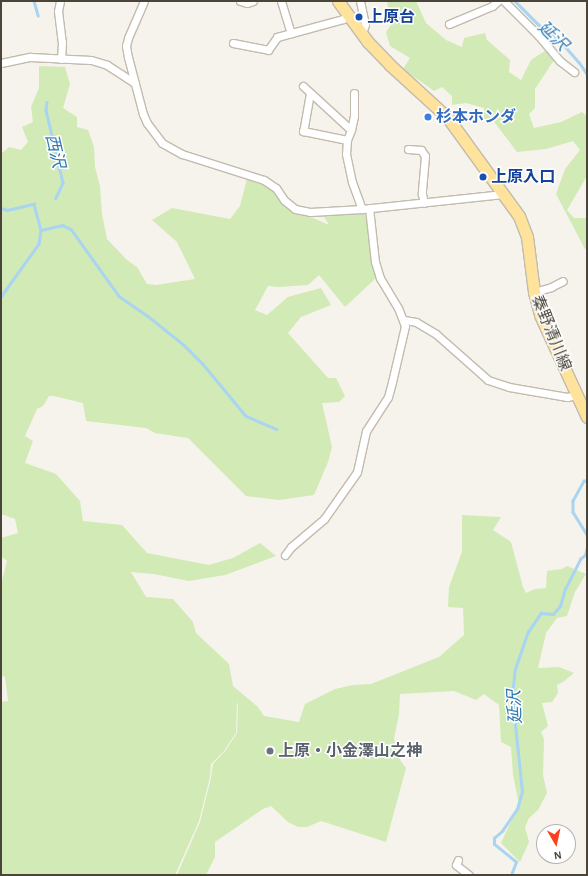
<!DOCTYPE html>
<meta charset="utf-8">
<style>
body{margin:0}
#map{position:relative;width:588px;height:876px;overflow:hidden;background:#f6f3ec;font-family:"Alegreya Sans","Noto Sans JP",sans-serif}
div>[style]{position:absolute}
.green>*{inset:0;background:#d2eab5}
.stream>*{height:2.5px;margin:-1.25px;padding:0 1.25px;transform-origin:1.25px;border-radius:1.25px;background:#a9d4f2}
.roads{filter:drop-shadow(1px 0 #c2bbae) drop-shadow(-1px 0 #c2bbae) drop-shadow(0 1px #c2bbae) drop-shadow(0 -1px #c2bbae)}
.minor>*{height:7px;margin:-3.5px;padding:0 3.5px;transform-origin:3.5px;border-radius:3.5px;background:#fff}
.primary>*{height:11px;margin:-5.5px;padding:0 5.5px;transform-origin:5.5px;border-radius:5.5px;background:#ffe39c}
.dots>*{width:11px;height:11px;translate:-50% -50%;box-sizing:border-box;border:2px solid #fff;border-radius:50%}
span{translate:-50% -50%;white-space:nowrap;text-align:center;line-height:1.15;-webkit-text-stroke:3px #fff;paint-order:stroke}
.transit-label{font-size:16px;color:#164399;font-weight:700}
.left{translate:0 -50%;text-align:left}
.shop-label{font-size:16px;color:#366cbe;font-weight:700}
.street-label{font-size:16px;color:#4b4439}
.worship-label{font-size:16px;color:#5b616d;font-weight:700}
.water-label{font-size:17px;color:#2e7ab2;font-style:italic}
.frame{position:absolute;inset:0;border:2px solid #4b4439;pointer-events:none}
.north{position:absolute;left:536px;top:824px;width:40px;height:40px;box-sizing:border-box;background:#fff;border:1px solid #b7b4b0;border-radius:50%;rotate:171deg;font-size:11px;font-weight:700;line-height:16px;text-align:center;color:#4b4439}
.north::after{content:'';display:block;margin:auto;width:14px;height:18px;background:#fc3f1d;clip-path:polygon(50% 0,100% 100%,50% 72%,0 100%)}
</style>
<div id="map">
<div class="green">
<div style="clip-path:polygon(387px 1px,416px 1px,426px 23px,446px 40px,462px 47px,464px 38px,485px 33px,487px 40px,510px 60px,509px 72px,521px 80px,531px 60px,548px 49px,556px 57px,535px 89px,535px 108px,529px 114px,534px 128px,561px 122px,582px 112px,587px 116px,587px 176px,567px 210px,574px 218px,587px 218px,587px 249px,585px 249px,556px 194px,565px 169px,580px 150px,573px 141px,546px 149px,517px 152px,492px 119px,484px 120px,484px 108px,466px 103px,452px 105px,452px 96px,442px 87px,434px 91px,403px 69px,410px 58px,390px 46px,386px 32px,391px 25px)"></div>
<div style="clip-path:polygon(39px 66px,65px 67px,70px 84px,63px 108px,77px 117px,77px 127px,88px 130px,94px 147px,95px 167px,100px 186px,102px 214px,107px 239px,127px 260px,137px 267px,147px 284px,156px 285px,195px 279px,177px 242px,152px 220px,172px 208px,230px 219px,240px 206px,247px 179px,263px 185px,275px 192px,304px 214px,329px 225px,323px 215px,364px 214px,367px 218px,377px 277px,345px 307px,319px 275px,308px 285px,279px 287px,268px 286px,255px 310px,267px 315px,288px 297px,321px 288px,331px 305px,301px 317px,288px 333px,328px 378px,336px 378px,345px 396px,339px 402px,322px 403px,332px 447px,328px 462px,314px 495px,279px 500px,246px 496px,188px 438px,155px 433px,146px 428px,86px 421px,83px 403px,54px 396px,49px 396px,43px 406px,37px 409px,25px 436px,33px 441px,25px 463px,56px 474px,80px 501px,83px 521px,122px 525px,147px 553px,209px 565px,233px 558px,260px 543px,276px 556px,225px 575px,189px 581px,154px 574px,131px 572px,146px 597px,173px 599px,193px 622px,196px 633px,229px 664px,233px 686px,258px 707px,264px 716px,299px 722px,305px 704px,335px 689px,353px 685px,371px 684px,439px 657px,464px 635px,463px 608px,448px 607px,449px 587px,462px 552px,462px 515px,501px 517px,493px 530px,511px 542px,523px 587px,526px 593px,535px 589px,546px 588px,547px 571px,562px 569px,567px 566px,586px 574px,575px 592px,567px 616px,557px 618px,546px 633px,538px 668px,559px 667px,574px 673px,563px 682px,557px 685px,558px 693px,552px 702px,542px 703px,548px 726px,541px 732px,544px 739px,543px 775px,547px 793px,538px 810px,529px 818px,525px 827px,529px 842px,520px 862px,501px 843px,519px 804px,513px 775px,511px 747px,501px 742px,499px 705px,484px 694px,476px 700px,454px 691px,400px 694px,399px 714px,394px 739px,400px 760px,406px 768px,386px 842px,321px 821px,307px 827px,298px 827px,288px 822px,271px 806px,263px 809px,215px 842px,215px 857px,206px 875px,177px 875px,200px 822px,211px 778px,213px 764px,226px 750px,237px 733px,238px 706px,237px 701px,236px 733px,224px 751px,211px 764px,210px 777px,199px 821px,175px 875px,1px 875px,1px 702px,8px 701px,5px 677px,1px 675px,1px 585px,7px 561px,1px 556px,1px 538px,18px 533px,15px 519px,1px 514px,1px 154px,9px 147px,21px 150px,28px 142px,22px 127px,33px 122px,31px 107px,39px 88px)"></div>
</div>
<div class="stream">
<div style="left:34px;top:1px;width:15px;rotate:74deg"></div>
<div style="left:515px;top:1px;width:33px;rotate:45deg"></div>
<div style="left:538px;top:24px;width:33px;rotate:39deg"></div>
<div style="left:564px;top:45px;width:23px;rotate:49deg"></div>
<div style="left:579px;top:62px;width:14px;rotate:56deg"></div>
<div style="left:47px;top:102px;width:8px;rotate:97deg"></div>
<div style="left:46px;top:110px;width:75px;rotate:76.9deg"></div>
<div style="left:63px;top:183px;width:17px;rotate:115deg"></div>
<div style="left:1px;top:208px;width:6px;rotate:18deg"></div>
<div style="left:7px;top:210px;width:28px;rotate:-13deg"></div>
<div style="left:34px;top:204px;width:27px;rotate:75deg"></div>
<div style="left:41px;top:230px;width:14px;rotate:98deg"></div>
<div style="left:39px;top:244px;width:65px;rotate:125.6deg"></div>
<div style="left:41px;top:230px;width:22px;rotate:-13deg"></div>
<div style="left:62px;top:225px;width:10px;rotate:24deg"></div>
<div style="left:71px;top:229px;width:82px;rotate:54.4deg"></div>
<div style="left:119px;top:296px;width:35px;rotate:35deg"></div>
<div style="left:148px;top:316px;width:46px;rotate:38.9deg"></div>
<div style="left:184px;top:345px;width:27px;rotate:45deg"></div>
<div style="left:203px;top:364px;width:67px;rotate:50.4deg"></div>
<div style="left:246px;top:416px;width:33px;rotate:23deg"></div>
<div style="left:587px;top:481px;width:3px;rotate:180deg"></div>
<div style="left:584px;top:481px;width:23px;rotate:119deg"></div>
<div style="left:573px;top:501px;width:11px;rotate:90deg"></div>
<div style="left:573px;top:512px;width:26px;rotate:58deg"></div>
<div style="left:511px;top:875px;width:14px;rotate:-69deg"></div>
<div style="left:516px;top:862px;width:28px;rotate:-141deg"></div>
<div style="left:494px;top:844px;width:6px;rotate:-90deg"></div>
<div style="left:494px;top:838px;width:11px;rotate:-41deg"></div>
<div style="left:502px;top:831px;width:27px;rotate:-56deg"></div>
<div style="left:517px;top:809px;width:18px;rotate:-74deg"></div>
<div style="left:522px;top:792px;width:97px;rotate:-95.9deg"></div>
<div style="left:512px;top:696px;width:27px;rotate:-84deg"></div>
<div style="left:515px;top:669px;width:39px;rotate:-71deg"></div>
<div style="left:528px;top:632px;width:23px;rotate:-56deg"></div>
<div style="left:541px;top:613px;width:12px;rotate:5deg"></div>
<div style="left:553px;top:614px;width:11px;rotate:-49deg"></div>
<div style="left:560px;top:606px;width:18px;rotate:-74deg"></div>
<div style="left:565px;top:589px;width:34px;rotate:-63deg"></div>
<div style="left:580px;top:559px;width:6px;rotate:-39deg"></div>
<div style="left:585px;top:555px;width:8px;rotate:-76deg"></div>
</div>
<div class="roads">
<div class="minor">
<div style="left:60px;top:1px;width:10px;rotate:101deg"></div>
<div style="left:58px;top:11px;width:31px;rotate:83deg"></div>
<div style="left:62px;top:42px;width:17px;rotate:93deg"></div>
<div style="left:144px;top:1px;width:40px;rotate:113.4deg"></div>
<div style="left:128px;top:38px;width:8px;rotate:104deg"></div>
<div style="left:126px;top:46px;width:11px;rotate:80deg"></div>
<div style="left:128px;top:57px;width:59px;rotate:75.3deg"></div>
<div style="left:143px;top:114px;width:10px;rotate:66deg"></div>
<div style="left:147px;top:123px;width:25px;rotate:53deg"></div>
<div style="left:162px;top:143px;width:23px;rotate:29deg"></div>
<div style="left:182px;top:154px;width:86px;rotate:17.6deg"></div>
<div style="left:264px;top:180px;width:14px;rotate:34deg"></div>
<div style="left:276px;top:188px;width:14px;rotate:56deg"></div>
<div style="left:284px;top:200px;width:14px;rotate:39deg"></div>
<div style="left:295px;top:209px;width:15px;rotate:11deg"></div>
<div style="left:310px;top:212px;width:52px;rotate:-3.3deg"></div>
<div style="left:362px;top:209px;width:142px;rotate:-6.1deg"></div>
<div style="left:240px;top:1px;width:7px;rotate:16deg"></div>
<div style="left:247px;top:3px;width:6px;rotate:-18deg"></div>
<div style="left:281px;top:1px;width:34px;rotate:73deg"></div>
<div style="left:360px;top:1px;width:24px;rotate:78deg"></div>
<div style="left:365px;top:24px;width:10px;rotate:107deg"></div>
<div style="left:504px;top:1px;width:48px;rotate:45deg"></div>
<div style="left:538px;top:35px;width:34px;rotate:50deg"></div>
<div style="left:560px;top:61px;width:18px;rotate:38deg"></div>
<div style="left:449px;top:24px;width:47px;rotate:-22.7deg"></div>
<div style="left:492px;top:6px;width:8px;rotate:-40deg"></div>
<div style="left:233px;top:43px;width:36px;rotate:11deg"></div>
<div style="left:268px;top:50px;width:16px;rotate:-55deg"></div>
<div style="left:277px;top:37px;width:68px;rotate:-15.3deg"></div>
<div style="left:343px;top:19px;width:7px;rotate:-45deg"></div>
<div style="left:1px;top:63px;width:30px;rotate:-12deg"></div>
<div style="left:30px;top:57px;width:61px;rotate:2.8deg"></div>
<div style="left:91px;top:60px;width:17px;rotate:17deg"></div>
<div style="left:107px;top:65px;width:33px;rotate:33deg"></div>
<div style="left:303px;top:86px;width:65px;rotate:42.5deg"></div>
<div style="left:310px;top:93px;width:39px;rotate:100deg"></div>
<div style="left:303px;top:131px;width:45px;rotate:11.6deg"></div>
<div style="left:354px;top:93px;width:23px;rotate:90deg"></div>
<div style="left:354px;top:116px;width:14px;rotate:102deg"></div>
<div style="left:351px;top:130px;width:11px;rotate:112deg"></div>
<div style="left:347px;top:140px;width:14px;rotate:94deg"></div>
<div style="left:346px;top:154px;width:29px;rotate:78deg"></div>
<div style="left:352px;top:182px;width:29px;rotate:70deg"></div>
<div style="left:408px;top:149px;width:13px;rotate:4deg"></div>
<div style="left:421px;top:150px;width:7px;rotate:56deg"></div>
<div style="left:425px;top:156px;width:38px;rotate:95deg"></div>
<div style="left:422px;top:194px;width:9px;rotate:77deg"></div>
<div style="left:534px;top:292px;width:18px;rotate:-16deg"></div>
<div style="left:551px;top:287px;width:13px;rotate:-27deg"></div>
<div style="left:404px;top:320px;width:12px;rotate:9deg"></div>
<div style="left:416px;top:322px;width:23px;rotate:31deg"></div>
<div style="left:436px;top:334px;width:69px;rotate:41.5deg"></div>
<div style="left:488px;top:380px;width:22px;rotate:18deg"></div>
<div style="left:509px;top:387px;width:59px;rotate:9.8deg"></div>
<div style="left:567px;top:397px;width:10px;rotate:-11deg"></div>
<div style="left:285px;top:555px;width:10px;rotate:-53deg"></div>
<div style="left:291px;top:547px;width:43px;rotate:-40.3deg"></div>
<div style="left:324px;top:519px;width:57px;rotate:-54.9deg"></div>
<div style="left:357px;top:472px;width:42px;rotate:-77.6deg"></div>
<div style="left:366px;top:431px;width:40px;rotate:-57.1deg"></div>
<div style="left:388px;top:397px;width:16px;rotate:-75deg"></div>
<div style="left:392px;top:382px;width:57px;rotate:-76.9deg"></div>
<div style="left:405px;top:326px;width:19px;rotate:-111deg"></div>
<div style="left:398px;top:308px;width:35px;rotate:-121deg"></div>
<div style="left:380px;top:278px;width:17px;rotate:-107deg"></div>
<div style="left:375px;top:262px;width:54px;rotate:-96.3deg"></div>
<div style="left:458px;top:860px;width:5px;rotate:112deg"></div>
<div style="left:456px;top:865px;width:16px;rotate:38deg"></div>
</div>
<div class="primary">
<div style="left:338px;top:1px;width:51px;rotate:53.8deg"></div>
<div style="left:368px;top:42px;width:32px;rotate:46deg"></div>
<div style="left:390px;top:65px;width:79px;rotate:42.4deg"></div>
<div style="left:448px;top:118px;width:121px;rotate:54.1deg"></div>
<div style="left:519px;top:216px;width:22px;rotate:69deg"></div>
<div style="left:527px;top:237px;width:55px;rotate:82.7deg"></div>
<div style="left:534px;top:292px;width:24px;rotate:75deg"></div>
<div style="left:540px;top:315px;width:112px;rotate:65.3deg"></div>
</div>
</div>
<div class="dots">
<div style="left:359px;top:17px;background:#1a4fb4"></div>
<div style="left:428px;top:117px;background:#3f7fe0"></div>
<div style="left:483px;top:177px;background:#1a4fb4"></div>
<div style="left:270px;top:751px;background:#6b7280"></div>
</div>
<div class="transit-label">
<span class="left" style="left:367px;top:17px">上原台</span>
<span class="left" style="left:491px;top:177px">上原入口</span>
</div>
<div class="shop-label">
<span class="left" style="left:436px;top:117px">杉本ホンダ</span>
</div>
<div class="street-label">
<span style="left:551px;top:333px;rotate:68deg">秦野清川線</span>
</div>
<div class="worship-label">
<span class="left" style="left:278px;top:751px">上原・小金澤山之神</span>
</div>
<div class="water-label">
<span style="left:553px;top:36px;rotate:44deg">延沢</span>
<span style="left:55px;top:151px;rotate:77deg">西沢</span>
<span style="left:515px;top:707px;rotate:-93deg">延沢</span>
</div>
<div class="frame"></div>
<div class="north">N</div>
</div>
